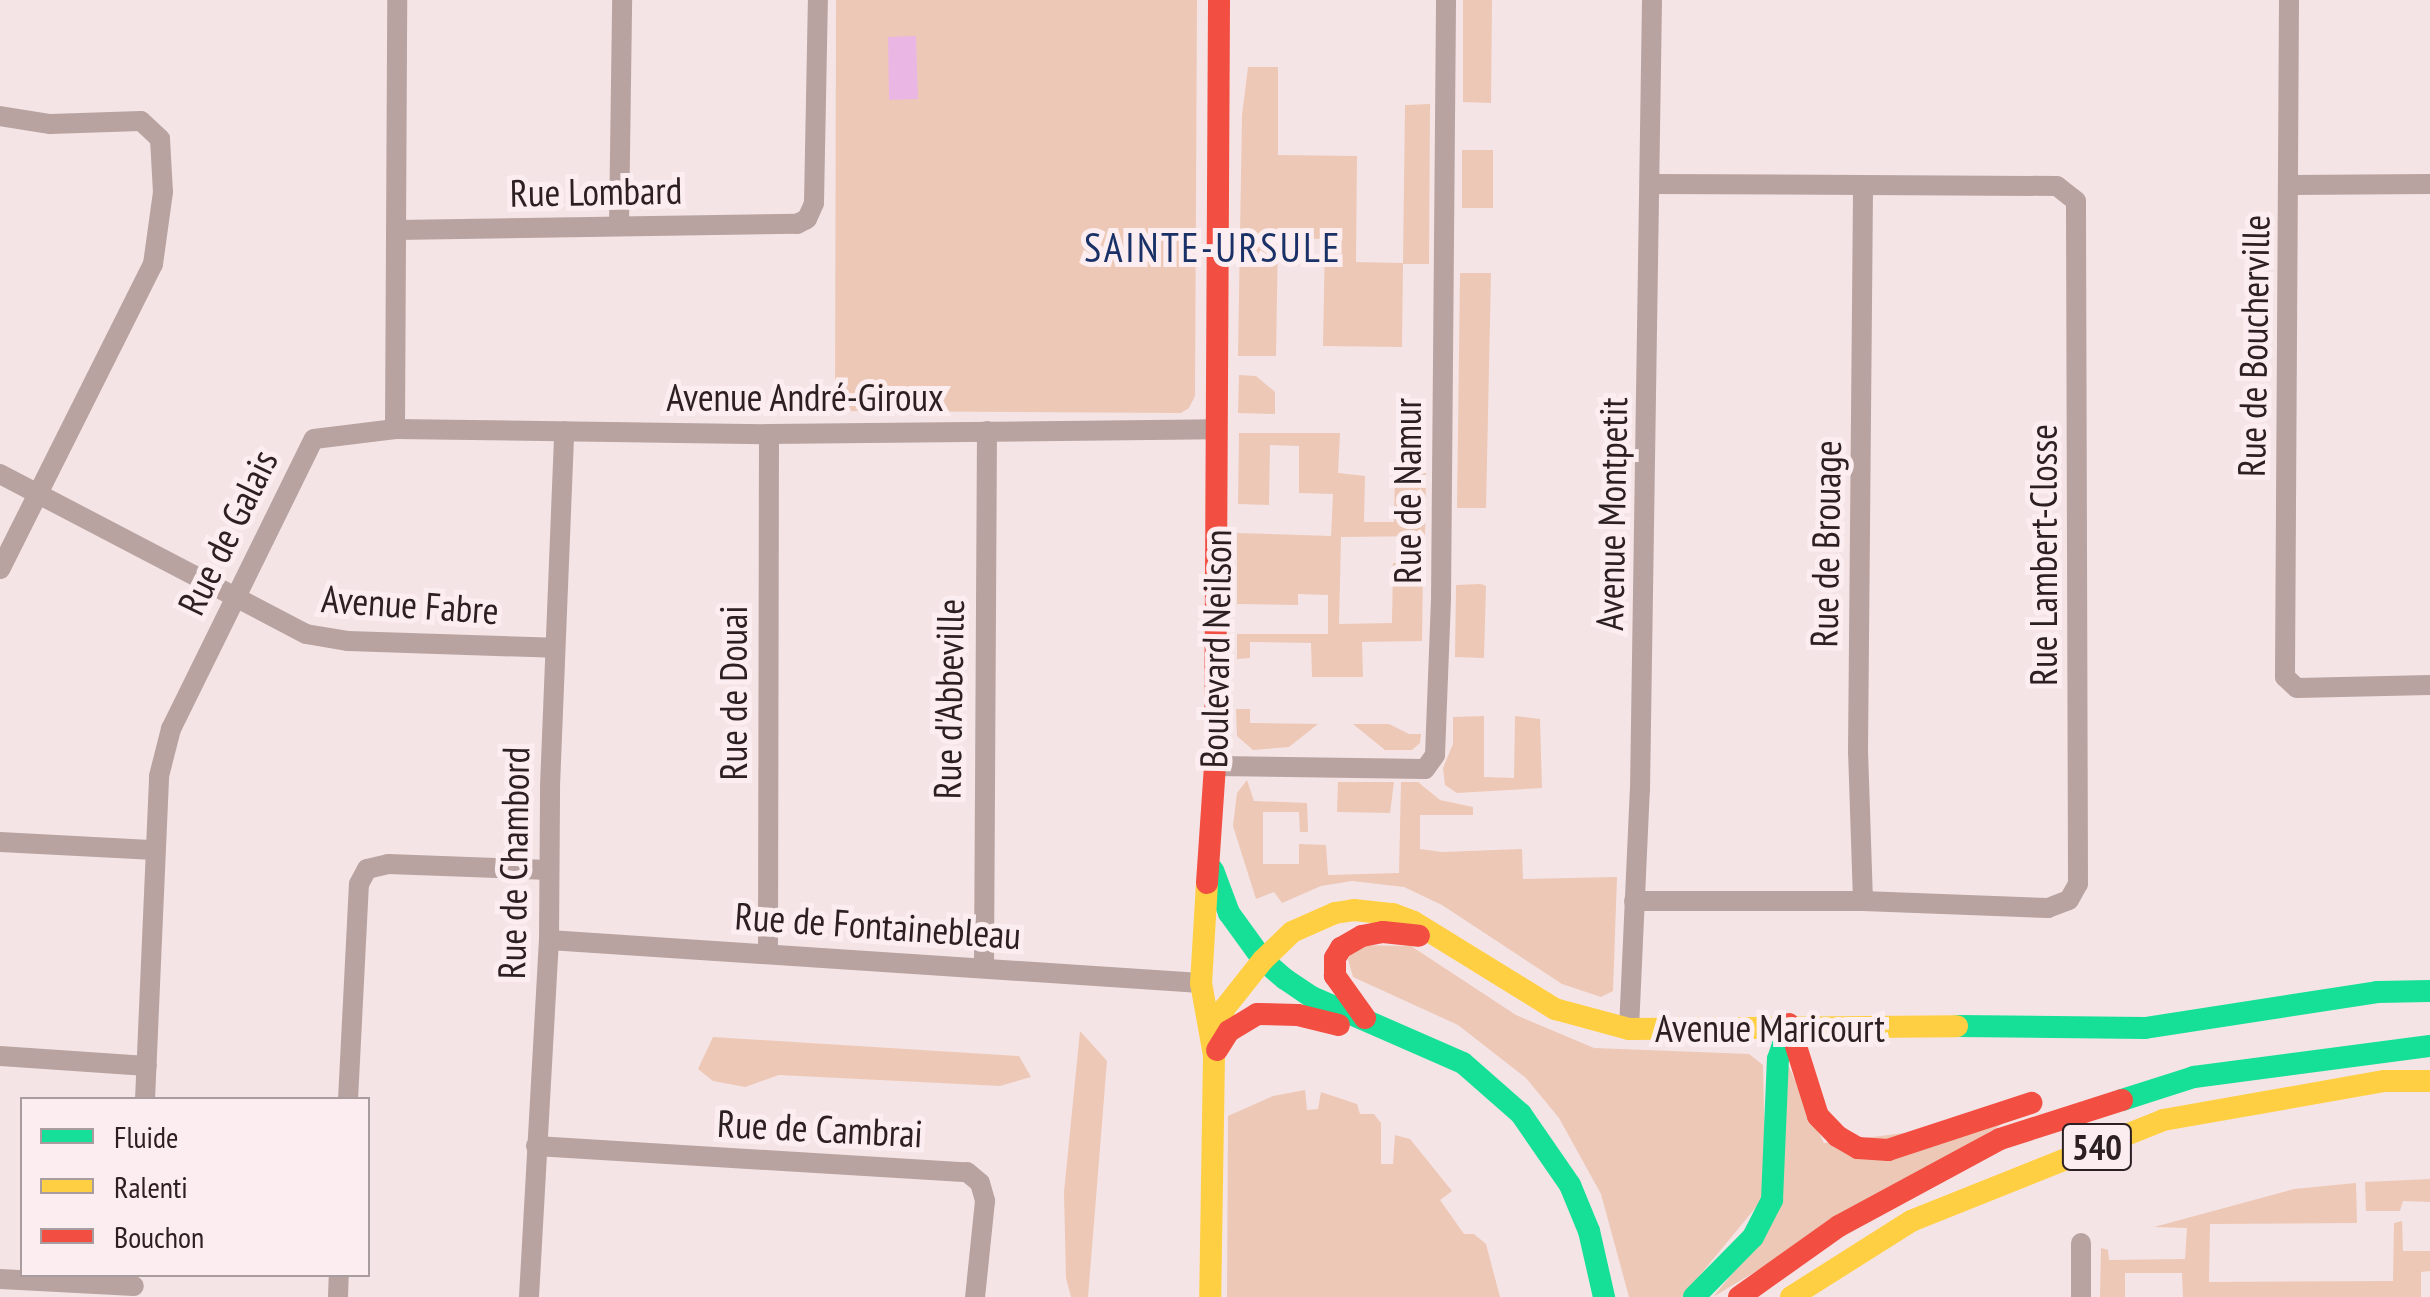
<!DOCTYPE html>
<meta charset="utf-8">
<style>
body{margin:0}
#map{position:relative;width:2430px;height:1297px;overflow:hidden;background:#f5e4e5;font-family:"PT Sans Narrow",sans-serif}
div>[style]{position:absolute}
.green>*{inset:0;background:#edc8b6}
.water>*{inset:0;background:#eab7e4}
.street>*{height:20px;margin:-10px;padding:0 10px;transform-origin:10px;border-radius:10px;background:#b8a3a0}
.fast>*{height:22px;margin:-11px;padding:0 11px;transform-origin:11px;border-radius:11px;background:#16e098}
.slow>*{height:22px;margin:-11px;padding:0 11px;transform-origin:11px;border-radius:11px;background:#ffcf43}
.jam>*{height:22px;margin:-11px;padding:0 11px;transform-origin:11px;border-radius:11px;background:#f24e42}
span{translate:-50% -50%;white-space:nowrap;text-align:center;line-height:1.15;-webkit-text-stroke:10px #fceef0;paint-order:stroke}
.shield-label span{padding:2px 8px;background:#fceef0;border:2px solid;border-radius:8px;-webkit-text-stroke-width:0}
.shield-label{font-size:35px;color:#2c2022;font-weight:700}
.street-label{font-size:38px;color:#2c2022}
.neighbourhood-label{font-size:40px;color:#193167;letter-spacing:2.5px}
.legend{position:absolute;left:20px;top:1097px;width:350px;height:180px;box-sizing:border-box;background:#fceef0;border:2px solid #a99c9e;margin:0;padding:12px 18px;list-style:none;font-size:30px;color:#2c2022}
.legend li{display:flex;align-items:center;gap:20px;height:50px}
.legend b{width:50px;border:2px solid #a99c9e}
</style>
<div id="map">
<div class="green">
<div style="clip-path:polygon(836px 0,1197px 0,1195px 396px,1189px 408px,1181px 413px,835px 411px)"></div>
<div style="clip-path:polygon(1463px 0,1492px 0,1491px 103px,1463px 102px)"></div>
<div style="clip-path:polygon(1248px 67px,1278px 67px,1278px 155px,1357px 156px,1356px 262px,1403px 263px,1405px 105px,1430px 104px,1429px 264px,1403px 264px,1402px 347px,1323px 346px,1325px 239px,1278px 238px,1276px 356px,1238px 356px,1242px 115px)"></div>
<div style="clip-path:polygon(1462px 150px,1493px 150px,1493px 208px,1462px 208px)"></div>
<div style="clip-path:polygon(1460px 273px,1491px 273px,1486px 508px,1457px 508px)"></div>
<div style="clip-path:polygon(1239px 375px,1256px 376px,1275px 392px,1275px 414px,1238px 413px)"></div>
<div style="clip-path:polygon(1239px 433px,1340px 433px,1338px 473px,1365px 476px,1364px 522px,1394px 522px,1395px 471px,1426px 473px,1425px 536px,1341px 537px,1339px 624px,1392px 623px,1393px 563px,1423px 564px,1422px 641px,1362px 642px,1363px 677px,1312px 677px,1311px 643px,1250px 642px,1250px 658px,1237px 659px,1237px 634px,1328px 634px,1328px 595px,1298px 594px,1298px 605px,1237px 604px,1237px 533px,1331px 536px,1333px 494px,1299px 493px,1299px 446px,1270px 445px,1269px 505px,1238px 504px)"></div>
<div style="clip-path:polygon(1481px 584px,1486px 586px,1484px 658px,1455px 657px,1456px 585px)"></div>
<div style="clip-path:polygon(1236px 709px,1250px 709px,1250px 723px,1318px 724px,1289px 747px,1253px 750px,1237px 736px)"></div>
<div style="clip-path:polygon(1484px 716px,1484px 777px,1514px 778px,1515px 716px,1540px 719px,1542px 788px,1457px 793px,1445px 785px,1443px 768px,1453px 744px,1453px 717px)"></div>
<div style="clip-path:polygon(1353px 724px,1389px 724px,1409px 734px,1421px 734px,1420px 743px,1412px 750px,1385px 750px)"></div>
<div style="clip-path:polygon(1247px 780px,1254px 801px,1307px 803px,1308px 832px,1300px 832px,1299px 812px,1263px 812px,1263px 864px,1299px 864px,1299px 844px,1326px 845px,1328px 875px,1399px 873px,1401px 782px,1418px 782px,1440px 800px,1473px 807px,1473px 815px,1420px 815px,1420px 849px,1442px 852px,1522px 849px,1523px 879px,1617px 877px,1613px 991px,1601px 997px,1562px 984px,1442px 905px,1404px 887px,1352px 881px,1321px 886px,1282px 903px,1274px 892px,1256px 899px,1233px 826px,1237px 793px)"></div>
<div style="clip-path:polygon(1338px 782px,1394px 782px,1390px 813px,1337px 812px)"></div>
<div style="clip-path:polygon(1357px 945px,1411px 946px,1516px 1015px,1594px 1048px,1749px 1054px,1763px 1065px,1766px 1195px,1682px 1297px,1629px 1297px,1601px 1194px,1559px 1118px,1526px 1078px,1458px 1025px,1353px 977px,1348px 959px)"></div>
<div style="clip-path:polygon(1080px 1031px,1107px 1061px,1088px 1297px,1071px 1297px,1066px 1278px,1064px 1192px)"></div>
<div style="clip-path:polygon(713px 1037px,1019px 1056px,1031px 1077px,1000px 1086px,779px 1075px,745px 1087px,713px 1081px,698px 1069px)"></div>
<div style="clip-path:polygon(1788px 1065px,1824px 1143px,2009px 1120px,1713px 1297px,1751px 1251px)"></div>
<div style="clip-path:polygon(1305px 1090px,1307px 1110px,1318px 1109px,1321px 1092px,1357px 1104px,1360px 1114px,1374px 1114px,1381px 1123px,1381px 1164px,1393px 1164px,1395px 1135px,1410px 1139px,1452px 1191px,1440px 1200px,1464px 1234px,1474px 1234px,1486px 1244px,1500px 1297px,1227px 1297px,1228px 1116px,1273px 1096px)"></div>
<div style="clip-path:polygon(2430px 1179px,2430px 1202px,2403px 1201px,2400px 1211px,2366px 1211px,2365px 1182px)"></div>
<div style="clip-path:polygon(2356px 1183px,2357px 1223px,2210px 1224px,2209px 1282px,2393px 1281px,2394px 1223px,2402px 1221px,2403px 1251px,2430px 1251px,2430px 1271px,2421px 1272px,2421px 1297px,2183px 1297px,2182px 1273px,2125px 1273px,2125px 1297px,2100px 1297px,2101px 1248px,2108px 1250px,2109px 1260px,2185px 1259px,2187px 1228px,2154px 1227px,2294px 1189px)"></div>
</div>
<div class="water">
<div style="clip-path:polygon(916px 36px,918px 99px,889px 100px,888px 37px)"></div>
</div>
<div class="street">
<div style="left:2289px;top:0;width:677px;rotate:90.34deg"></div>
<div style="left:2285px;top:677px;width:16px;rotate:43deg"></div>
<div style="left:2297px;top:688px;width:133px;rotate:-1.3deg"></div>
<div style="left:0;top:116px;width:51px;rotate:9.1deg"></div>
<div style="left:50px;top:124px;width:91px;rotate:-1.9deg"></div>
<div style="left:141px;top:121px;width:26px;rotate:43deg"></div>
<div style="left:160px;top:139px;width:53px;rotate:86.8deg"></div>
<div style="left:163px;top:192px;width:73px;rotate:97.9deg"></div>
<div style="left:153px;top:264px;width:341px;rotate:116.6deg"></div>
<div style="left:2290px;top:185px;width:140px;rotate:-0.4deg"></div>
<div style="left:619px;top:226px;width:226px;rotate:-89.2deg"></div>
<div style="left:396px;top:230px;width:401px;rotate:-0.9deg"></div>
<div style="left:797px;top:224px;width:11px;rotate:-27deg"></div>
<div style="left:807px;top:219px;width:17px;rotate:-66deg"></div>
<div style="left:814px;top:203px;width:203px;rotate:-88.9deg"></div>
<div style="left:395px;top:429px;width:429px;rotate:-89.7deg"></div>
<div style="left:0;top:474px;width:345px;rotate:27.6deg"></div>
<div style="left:306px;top:634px;width:43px;rotate:9.5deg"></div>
<div style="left:348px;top:641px;width:206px;rotate:1.9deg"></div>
<div style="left:1215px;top:766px;width:210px;rotate:0.8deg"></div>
<div style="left:1425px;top:769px;width:17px;rotate:-54deg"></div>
<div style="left:1435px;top:755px;width:155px;rotate:-87.8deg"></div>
<div style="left:1441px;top:600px;width:600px;rotate:-89.52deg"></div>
<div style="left:0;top:842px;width:155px;rotate:3deg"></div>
<div style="left:1634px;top:901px;width:229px"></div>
<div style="left:1863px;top:901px;width:185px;rotate:2.2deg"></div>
<div style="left:2048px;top:908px;width:22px;rotate:-21deg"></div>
<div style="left:2069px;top:900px;width:18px;rotate:-61deg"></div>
<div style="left:2078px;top:884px;width:683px;rotate:-90.17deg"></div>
<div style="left:2076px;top:201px;width:24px;rotate:-142deg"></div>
<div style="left:2057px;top:186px;width:404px;rotate:-179.7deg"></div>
<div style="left:1863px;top:901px;width:148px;rotate:-91.9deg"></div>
<div style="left:1858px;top:753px;width:566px;rotate:-89.49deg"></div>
<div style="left:549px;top:940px;width:653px;rotate:3.77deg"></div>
<div style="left:768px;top:952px;width:518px;rotate:-89.89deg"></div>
<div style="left:984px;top:967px;width:536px;rotate:-89.68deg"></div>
<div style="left:1629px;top:1029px;width:239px;rotate:-87.4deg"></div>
<div style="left:1640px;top:790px;width:790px;rotate:-89.13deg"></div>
<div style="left:0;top:1056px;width:147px;rotate:3.9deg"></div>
<div style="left:145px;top:1100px;width:324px;rotate:-87.5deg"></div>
<div style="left:159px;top:776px;width:49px;rotate:-75.7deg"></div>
<div style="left:171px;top:729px;width:323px;rotate:-63.8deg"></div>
<div style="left:314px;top:439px;width:82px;rotate:-7deg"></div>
<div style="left:395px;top:429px;width:374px;rotate:0.8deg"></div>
<div style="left:769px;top:434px;width:447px;rotate:-0.6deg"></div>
<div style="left:348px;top:1100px;width:216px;rotate:-87.1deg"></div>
<div style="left:359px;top:884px;width:17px;rotate:-62deg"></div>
<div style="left:367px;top:869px;width:22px;rotate:-13deg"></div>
<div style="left:388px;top:864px;width:161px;rotate:2.1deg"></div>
<div style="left:536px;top:1146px;width:432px;rotate:3.5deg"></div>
<div style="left:967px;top:1172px;width:17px;rotate:40deg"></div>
<div style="left:980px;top:1183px;width:19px;rotate:74deg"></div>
<div style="left:985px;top:1201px;width:97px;rotate:95.9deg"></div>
<div style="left:2081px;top:1243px;width:54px;rotate:90deg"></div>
<div style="left:0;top:1279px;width:134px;rotate:3deg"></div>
<div style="left:338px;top:1297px;width:23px;rotate:-88deg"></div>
<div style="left:529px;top:1297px;width:358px;rotate:-86.8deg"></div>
<div style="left:549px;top:940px;width:154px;rotate:-89.6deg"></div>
<div style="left:550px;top:786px;width:355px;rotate:-87.7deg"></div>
</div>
<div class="fast">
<div style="left:1213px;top:870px;width:46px;rotate:69.6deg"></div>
<div style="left:1229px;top:913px;width:58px;rotate:54.1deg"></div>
<div style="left:1263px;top:960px;width:29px;rotate:41deg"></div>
<div style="left:1285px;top:979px;width:32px;rotate:34deg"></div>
<div style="left:1312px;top:997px;width:165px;rotate:23.6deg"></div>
<div style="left:1463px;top:1063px;width:77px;rotate:41.3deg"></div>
<div style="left:1521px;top:1114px;width:86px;rotate:55.4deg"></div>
<div style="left:1570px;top:1185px;width:50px;rotate:67.6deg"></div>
<div style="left:1589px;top:1231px;width:68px;rotate:77.2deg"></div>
<div style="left:1957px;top:1026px;width:188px;rotate:0.6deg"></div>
<div style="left:2145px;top:1028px;width:235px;rotate:-8.8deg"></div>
<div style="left:2377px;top:992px;width:53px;rotate:-1.1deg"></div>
<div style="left:2122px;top:1100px;width:76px;rotate:-17.7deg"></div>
<div style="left:2194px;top:1077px;width:238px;rotate:-7.5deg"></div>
<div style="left:1694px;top:1297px;width:84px;rotate:-45.5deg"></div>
<div style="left:1753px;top:1237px;width:42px;rotate:-62.8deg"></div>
<div style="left:1772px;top:1200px;width:141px;rotate:-87.6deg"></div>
<div style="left:1778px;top:1059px;width:34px;rotate:-71deg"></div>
</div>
<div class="slow">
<div style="left:1207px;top:883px;width:100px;rotate:93.4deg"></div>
<div style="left:1201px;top:983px;width:73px;rotate:79.8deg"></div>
<div style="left:1214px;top:1055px;width:242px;rotate:90.9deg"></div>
<div style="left:1214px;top:1055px;width:47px;rotate:-77.7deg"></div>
<div style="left:1224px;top:1009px;width:63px;rotate:-51.5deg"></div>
<div style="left:1263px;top:960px;width:40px;rotate:-44deg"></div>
<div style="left:1292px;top:932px;width:47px;rotate:-23.8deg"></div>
<div style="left:1335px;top:913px;width:19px;rotate:-9deg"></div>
<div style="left:1354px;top:910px;width:39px;rotate:6deg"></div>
<div style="left:1393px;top:914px;width:22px;rotate:21deg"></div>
<div style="left:1414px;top:922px;width:166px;rotate:31.7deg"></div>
<div style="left:1555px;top:1009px;width:77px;rotate:15.1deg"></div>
<div style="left:1629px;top:1029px;width:328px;rotate:-0.5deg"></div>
<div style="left:1791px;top:1297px;width:142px;rotate:-32.3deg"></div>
<div style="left:1911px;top:1221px;width:271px;rotate:-21.8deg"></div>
<div style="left:2163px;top:1120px;width:225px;rotate:-10deg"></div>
<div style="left:2385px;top:1081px;width:45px"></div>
</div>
<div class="jam">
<div style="left:1207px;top:883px;width:117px;rotate:-86.1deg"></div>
<div style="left:1215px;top:766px;width:766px;rotate:-89.7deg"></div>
<div style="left:1365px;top:1018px;width:52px;rotate:-125.5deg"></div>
<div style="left:1335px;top:976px;width:18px;rotate:-90deg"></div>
<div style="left:1335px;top:958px;width:12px;rotate:-59deg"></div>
<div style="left:1341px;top:948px;width:24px;rotate:-30deg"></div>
<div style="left:1362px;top:936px;width:21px;rotate:-11deg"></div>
<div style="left:1383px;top:932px;width:36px;rotate:6deg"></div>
<div style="left:1789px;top:1024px;width:96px;rotate:72.5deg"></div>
<div style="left:1818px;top:1116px;width:28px;rotate:46deg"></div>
<div style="left:1837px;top:1136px;width:24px;rotate:30deg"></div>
<div style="left:1858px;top:1148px;width:30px;rotate:4deg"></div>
<div style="left:1888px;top:1150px;width:151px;rotate:-18.2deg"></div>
<div style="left:1217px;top:1050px;width:22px;rotate:-58deg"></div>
<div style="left:1229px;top:1031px;width:33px;rotate:-31deg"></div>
<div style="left:1257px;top:1014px;width:41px;rotate:1.4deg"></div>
<div style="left:1298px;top:1015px;width:42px;rotate:13.7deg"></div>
<div style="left:1739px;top:1297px;width:123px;rotate:-35.4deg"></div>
<div style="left:1839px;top:1226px;width:183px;rotate:-28.4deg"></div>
<div style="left:2000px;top:1139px;width:128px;rotate:-17.7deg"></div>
</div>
<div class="shield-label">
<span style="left:2097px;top:1147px">540</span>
</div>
<div class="street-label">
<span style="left:596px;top:191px;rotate:-1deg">Rue Lombard</span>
<span style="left:2253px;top:346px;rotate:-89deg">Rue de Boucherville</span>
<span style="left:805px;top:397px">Avenue André-Giroux</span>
<span style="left:1407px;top:491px;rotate:-90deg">Rue de Namur</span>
<span style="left:1611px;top:514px;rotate:-89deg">Avenue Montpetit</span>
<span style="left:227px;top:532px;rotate:-64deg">Rue de Galais</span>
<span style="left:1825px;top:544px;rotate:-89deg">Rue de Brouage</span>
<span style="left:2043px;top:555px;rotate:-90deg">Rue Lambert-Closse</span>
<span style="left:410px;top:604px;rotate:4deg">Avenue Fabre</span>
<span style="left:1215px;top:649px;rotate:-89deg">Boulevard Neilson</span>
<span style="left:733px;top:693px;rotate:-90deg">Rue de Douai</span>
<span style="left:948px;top:699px;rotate:-89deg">Rue d'Abbeville</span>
<span style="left:513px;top:863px;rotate:-89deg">Rue de Chambord</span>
<span style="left:878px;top:925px;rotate:4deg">Rue de Fontainebleau</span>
<span style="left:1770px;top:1028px">Avenue Maricourt</span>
<span style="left:820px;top:1128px;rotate:3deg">Rue de Cambrai</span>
</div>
<div class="neighbourhood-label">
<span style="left:1213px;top:247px">SAINTE-URSULE</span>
</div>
<ul class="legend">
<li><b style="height:12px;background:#16e098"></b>Fluide</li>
<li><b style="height:12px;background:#ffcf43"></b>Ralenti</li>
<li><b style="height:12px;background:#f24e42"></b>Bouchon</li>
</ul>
</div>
